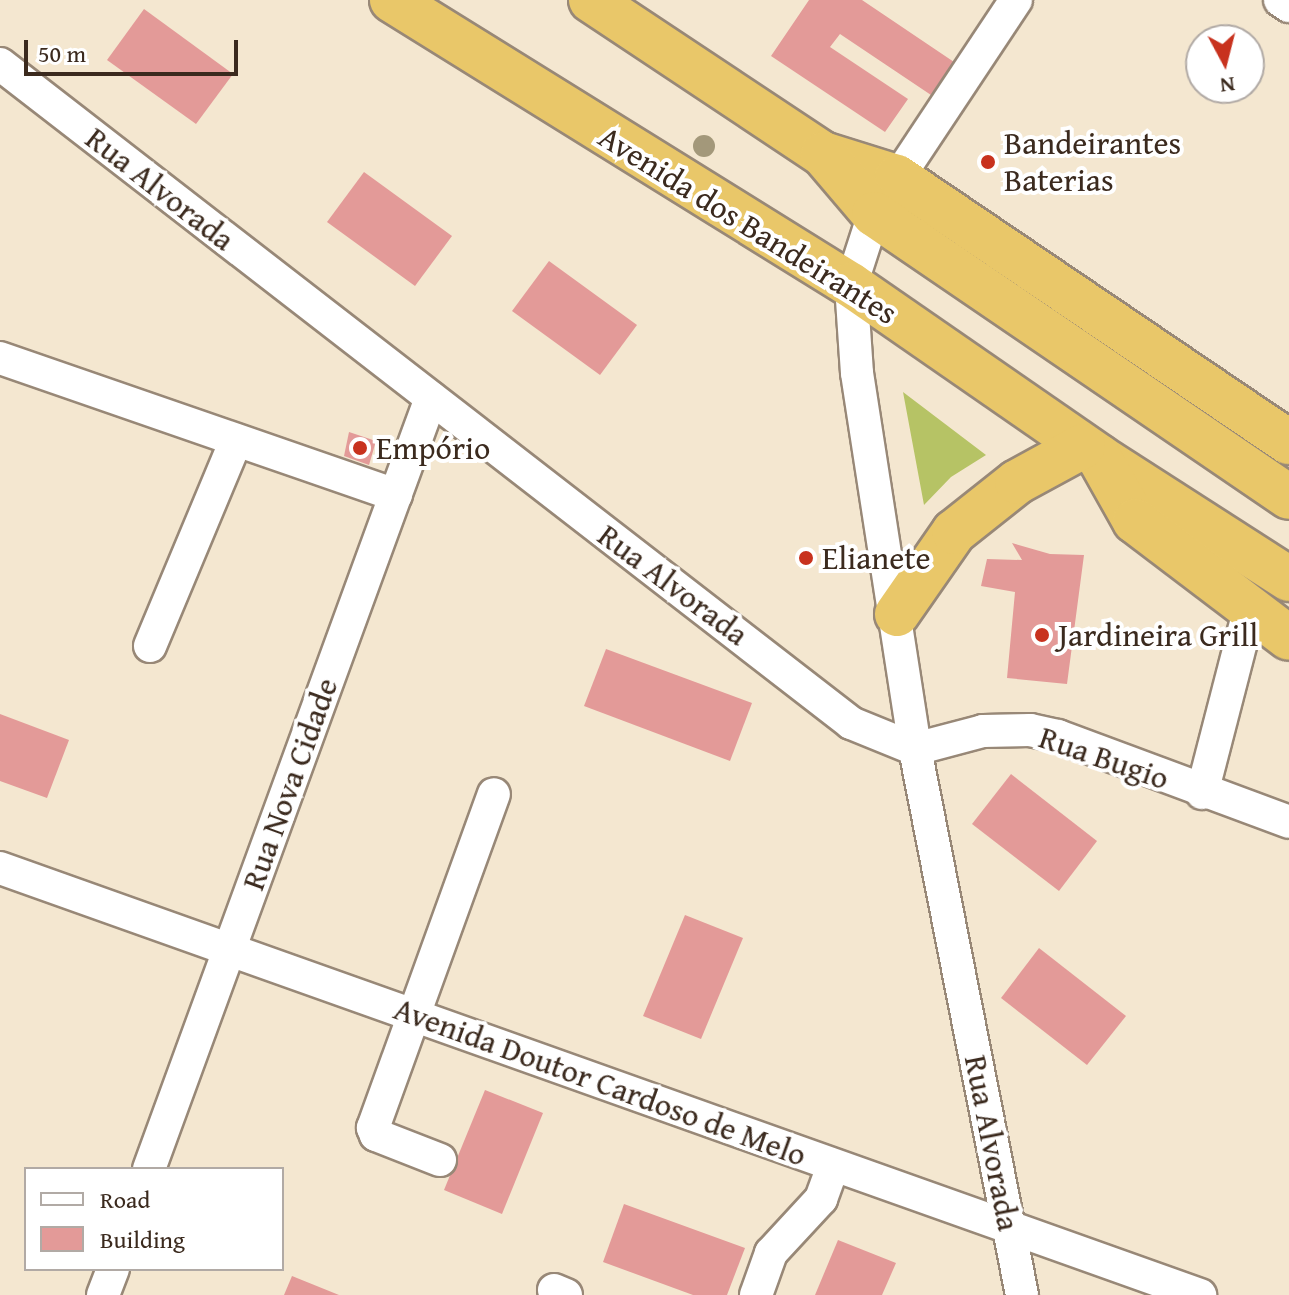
<!DOCTYPE html>
<meta charset="utf-8">
<style>
body{margin:0}
#map{position:relative;width:1289px;height:1295px;overflow:hidden;background:#f4e7d0;font-family:"Gentium Book Plus",serif}
div>[style]{position:absolute}
.green>*{inset:0;background:#b6c365}
.building>*{inset:0;background:#e39a98}
.roads{filter:drop-shadow(2px 0 #988877) drop-shadow(-2px 0 #988877) drop-shadow(0 2px #988877) drop-shadow(0 -2px #988877)}
.minor>*{height:32px;margin:-16px;padding:0 16px;transform-origin:16px;border-radius:16px;background:#fff}
.highway>*{height:44px;margin:-22px;padding:0 22px;transform-origin:22px;border-radius:22px;background:#e9c769}
.trees>*{width:22px;height:22px;margin:-11px;border-radius:50%;background:#a3987a}
.dots>*{width:22px;height:22px;translate:-50% -50%;box-sizing:border-box;border:4px solid #fff;border-radius:50%}
span{translate:-50% -50%;white-space:nowrap;text-align:center;line-height:1.15;-webkit-text-stroke:8px #fff;paint-order:stroke}
.poi-label{font-size:32px;color:#3b2a1e}
.left{translate:0 -50%;text-align:left}
.street-label{font-size:32px;color:#3b2a1e}
.legend{position:absolute;left:24px;top:1167px;width:260px;height:104px;box-sizing:border-box;background:#fff;border:2px solid #b1aaa5;margin:0;padding:10px 14px;list-style:none;font-size:24px;color:#3b2a1e}
.legend li{display:flex;align-items:center;gap:16px;height:40px}
.legend b{width:40px;border:2px solid #b1aaa5}
.north{position:absolute;left:1185px;top:24px;width:80px;height:80px;box-sizing:border-box;background:#fff;border:2px solid #b1aaa5;border-radius:50%;rotate:173deg;font-size:22px;font-weight:700;line-height:32px;text-align:center;color:#3b2a1e}
.north::after{content:'';display:block;margin:auto;width:28px;height:36px;background:#c8321e;clip-path:polygon(50% 0,100% 100%,50% 72%,0 100%)}
.scale{position:absolute;left:24px;top:40px;width:214px;height:36px;box-sizing:border-box;border:4px solid #3b2a1e;border-top:0;padding-left:10px;font-size:24px;line-height:28px;white-space:nowrap;color:#3b2a1e;-webkit-text-stroke:6px #fff;paint-order:stroke}
</style>
<div id="map">
<div class="green">
<div style="clip-path:polygon(903px 392px,986px 455px,951px 477px,924px 505px)"></div>
</div>
<div class="building">
<div style="clip-path:polygon(809px 0,862px 0,954px 62px,931px 95px,840px 34px,830px 47px,908px 99px,885px 132px,771px 56px)"></div>
<div style="clip-path:polygon(144px 9px,233px 74px,196px 124px,107px 60px)"></div>
<div style="clip-path:polygon(364px 172px,452px 236px,415px 286px,327px 222px)"></div>
<div style="clip-path:polygon(549px 261px,637px 325px,600px 375px,512px 311px)"></div>
<div style="clip-path:polygon(349px 432px,376px 441px,369px 465px,344px 456px)"></div>
<div style="clip-path:polygon(1012px 543px,1050px 554px,1084px 555px,1067px 684px,1007px 678px,1015px 592px,981px 586px,987px 559px,1022px 560px)"></div>
<div style="clip-path:polygon(606px 649px,752px 703px,730px 761px,584px 706px)"></div>
<div style="clip-path:polygon(0 714px,69px 740px,47px 798px,0 781px)"></div>
<div style="clip-path:polygon(1011px 774px,1097px 841px,1059px 891px,972px 824px)"></div>
<div style="clip-path:polygon(685px 915px,743px 938px,701px 1039px,643px 1016px)"></div>
<div style="clip-path:polygon(1039px 948px,1126px 1016px,1087px 1065px,1001px 998px)"></div>
<div style="clip-path:polygon(485px 1090px,543px 1113px,502px 1214px,444px 1190px)"></div>
<div style="clip-path:polygon(624px 1204px,745px 1248px,727px 1295px,693px 1295px,603px 1262px)"></div>
<div style="clip-path:polygon(838px 1240px,896px 1263px,882px 1295px,815px 1295px)"></div>
<div style="clip-path:polygon(292px 1276px,339px 1295px,284px 1295px)"></div>
</div>
<div class="roads">
<div class="minor">
<div style="left:1016px;top:0;width:257px;rotate:123.6deg"></div>
<div style="left:874px;top:214px;width:75px;rotate:107.9deg"></div>
<div style="left:851px;top:285px;width:88px;rotate:86.1deg"></div>
<div style="left:857px;top:373px;width:380px;rotate:81.2deg"></div>
<div style="left:915px;top:749px;width:556px;rotate:78.91deg"></div>
<div style="left:1280px;top:0;width:11px;rotate:34deg"></div>
<div style="left:0;top:64px;width:1076px;rotate:37.75deg"></div>
<div style="left:851px;top:723px;width:69px;rotate:22.1deg"></div>
<div style="left:0;top:358px;width:419px;rotate:19.1deg"></div>
<div style="left:150px;top:646px;width:223px;rotate:-67.3deg"></div>
<div style="left:915px;top:749px;width:70px;rotate:-14.8deg"></div>
<div style="left:983px;top:731px;width:47px;rotate:-1.2deg"></div>
<div style="left:1030px;top:730px;width:29px;rotate:12deg"></div>
<div style="left:1058px;top:736px;width:246px;rotate:20.4deg"></div>
<div style="left:1202px;top:793px;width:191px;rotate:-75.5deg"></div>
<div style="left:0;top:868px;width:1274px;rotate:19.59deg"></div>
<div style="left:440px;top:1160px;width:69px;rotate:-158.7deg"></div>
<div style="left:376px;top:1135px;width:8px;rotate:-113deg"></div>
<div style="left:373px;top:1128px;width:355px;rotate:-70.1deg"></div>
<div style="left:149px;top:1169px;width:821px;rotate:-69.91deg"></div>
<div style="left:554px;top:1290px;width:13px;rotate:23deg"></div>
<div style="left:103px;top:1295px;width:28px;rotate:-69deg"></div>
<div style="left:756px;top:1295px;width:45px;rotate:-70.3deg"></div>
<div style="left:771px;top:1253px;width:74px;rotate:-47.2deg"></div>
<div style="left:821px;top:1199px;width:35px;rotate:-70deg"></div>
</div>
<div class="highway">
<div style="left:392px;top:0;width:540px;rotate:31.84deg"></div>
<div style="left:851px;top:285px;width:302px;rotate:34.7deg"></div>
<div style="left:1099px;top:457px;width:226px;rotate:32.7deg"></div>
<div style="left:591px;top:0;width:278px;rotate:33.6deg"></div>
<div style="left:823px;top:154px;width:77px;rotate:17.3deg"></div>
<div style="left:897px;top:177px;width:473px;rotate:34.1deg"></div>
<div style="left:823px;top:154px;width:79px;rotate:49.6deg"></div>
<div style="left:874px;top:214px;width:502px;rotate:34.29deg"></div>
<div style="left:1100px;top:459px;width:71px;rotate:60.6deg"></div>
<div style="left:1135px;top:521px;width:193px;rotate:37.2deg"></div>
<div style="left:897px;top:614px;width:100px;rotate:-55.2deg"></div>
<div style="left:954px;top:532px;width:80px;rotate:-38.4deg"></div>
<div style="left:1017px;top:482px;width:75px;rotate:-28.6deg"></div>
</div>
</div>
<div class="trees">
<div style="left:704px;top:146px"></div>
</div>
<div class="dots">
<div style="left:988px;top:162px;background:#c8321e"></div>
<div style="left:360px;top:448px;background:#c8321e"></div>
<div style="left:806px;top:558px;background:#c8321e"></div>
<div style="left:1042px;top:635px;background:#c8321e"></div>
</div>
<div class="poi-label">
<span class="left" style="left:1004px;top:162px">Bandeirantes<br>Baterias</span>
<span class="left" style="left:376px;top:448px">Empório</span>
<span class="left" style="left:822px;top:558px">Elianete</span>
<span class="left" style="left:1058px;top:635px">Jardineira Grill</span>
</div>
<div class="street-label">
<span style="left:160px;top:189px;rotate:38deg">Rua Alvorada</span>
<span style="left:748px;top:225px;rotate:32deg">Avenida dos Bandeirantes</span>
<span style="left:673px;top:585px;rotate:37deg">Rua Alvorada</span>
<span style="left:1104px;top:758px;rotate:19deg">Rua Bugio</span>
<span style="left:290px;top:784px;rotate:-70deg">Rua Nova Cidade</span>
<span style="left:600px;top:1082px;rotate:20deg">Avenida Doutor Cardoso de Melo</span>
<span style="left:992px;top:1143px;rotate:79deg">Rua Alvorada</span>
</div>
<ul class="legend">
<li><b style="height:10px;background:#fff"></b>Road</li>
<li><b style="height:22px;background:#e39a98"></b>Building</li>
</ul>
<div class="north">N</div>
<div class="scale">50 m</div>
</div>
